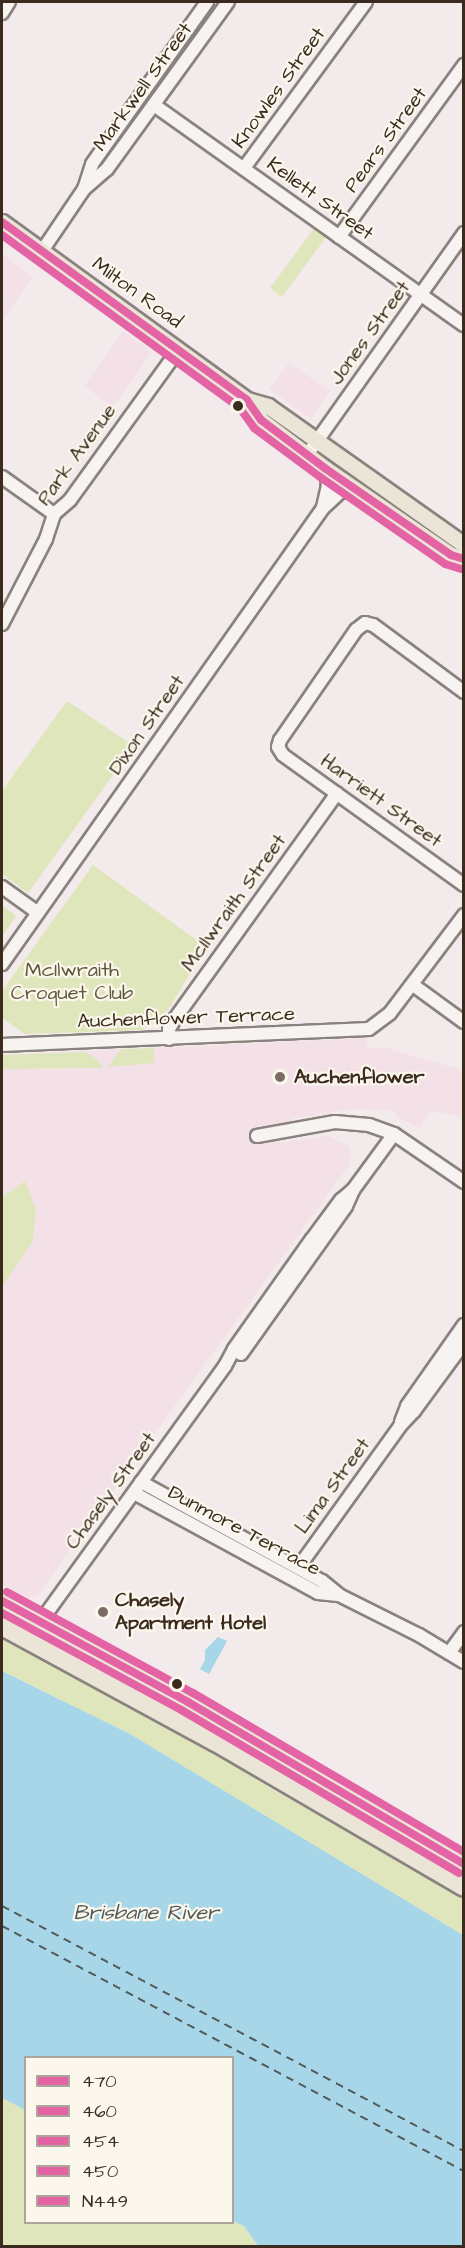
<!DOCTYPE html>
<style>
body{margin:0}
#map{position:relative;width:465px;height:2248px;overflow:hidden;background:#f3eaeb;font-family:"Architects Daughter",sans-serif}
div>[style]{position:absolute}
.built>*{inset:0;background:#f4e1e8}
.green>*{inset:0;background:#e0e6bc}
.water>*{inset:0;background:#a6d6e8}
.ferry>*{height:1.5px;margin-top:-0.75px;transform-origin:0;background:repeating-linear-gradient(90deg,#515b5a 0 8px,transparent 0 14px)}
.roads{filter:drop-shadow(2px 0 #89827f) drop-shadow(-2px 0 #89827f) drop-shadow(0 2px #89827f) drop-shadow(0 -2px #89827f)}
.minor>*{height:12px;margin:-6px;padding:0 6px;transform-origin:6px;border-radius:6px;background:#f6f3f0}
.major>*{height:15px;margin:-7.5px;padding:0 7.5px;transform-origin:7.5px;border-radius:7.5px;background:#ebe5d7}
.highway>*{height:18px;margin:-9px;padding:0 9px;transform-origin:9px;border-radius:9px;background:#ebe5d7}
.bus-1>*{height:8px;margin:-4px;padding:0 4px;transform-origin:4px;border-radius:4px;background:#e463a4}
.bus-2>*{height:8px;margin:-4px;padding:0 4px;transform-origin:4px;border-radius:4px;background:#e463a4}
.bus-3>*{height:8px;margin:-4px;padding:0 4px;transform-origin:4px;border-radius:4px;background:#e463a4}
.bus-4>*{height:8px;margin:-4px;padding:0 4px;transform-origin:4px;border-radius:4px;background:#e463a4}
.bus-5>*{height:8px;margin:-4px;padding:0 4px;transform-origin:4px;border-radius:4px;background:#e463a4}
.dots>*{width:16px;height:16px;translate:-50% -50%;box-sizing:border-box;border:3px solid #fbf7ec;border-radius:50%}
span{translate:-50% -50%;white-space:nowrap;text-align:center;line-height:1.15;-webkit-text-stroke:4.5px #fbf7ec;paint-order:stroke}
.street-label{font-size:20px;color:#3b2a1e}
.park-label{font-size:20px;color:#60583c}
.poi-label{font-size:20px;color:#3b2a1e;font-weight:700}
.left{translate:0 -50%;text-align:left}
.water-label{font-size:21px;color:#515b5a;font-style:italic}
.frame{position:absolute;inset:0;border:3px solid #3b2a1e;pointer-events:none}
.legend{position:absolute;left:24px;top:2056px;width:210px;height:168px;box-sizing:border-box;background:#fbf7ec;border:2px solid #aea59a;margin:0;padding:8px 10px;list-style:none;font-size:18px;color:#3b2a1e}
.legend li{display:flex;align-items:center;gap:12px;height:30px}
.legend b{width:30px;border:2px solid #aea59a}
</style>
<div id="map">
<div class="built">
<div style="clip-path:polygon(2px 254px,33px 277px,2px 321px)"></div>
<div style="clip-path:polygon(123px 331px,152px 352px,113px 407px,84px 386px)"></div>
<div style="clip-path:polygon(289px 363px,330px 391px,311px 419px,269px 389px)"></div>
<div style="clip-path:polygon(366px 1038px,367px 1048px,392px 1048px,392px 1050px,463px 1070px,463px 1117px,430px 1111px,419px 1128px,396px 1117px,396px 1111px,353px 1109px,290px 1119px,294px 1120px,279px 1143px,328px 1136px,349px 1146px,351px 1155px,349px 1165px,40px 1592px,36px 1596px,27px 1597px,2px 1584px,2px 1287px,33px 1241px,36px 1210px,2px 1197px,2px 1055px)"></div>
</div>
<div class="green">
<div style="clip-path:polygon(315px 227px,327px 236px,282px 297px,270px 288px)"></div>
<div style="clip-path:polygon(67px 701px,134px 746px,28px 893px,2px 874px,2px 791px)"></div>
<div style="clip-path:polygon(93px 865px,206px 947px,170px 1007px,160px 1018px,142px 1030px,25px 1034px,2px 1018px,2px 991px)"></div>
<div style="clip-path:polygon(2px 905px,16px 916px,2px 937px)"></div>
<div style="clip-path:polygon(154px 1048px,154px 1063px,108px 1067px,121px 1049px)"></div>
<div style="clip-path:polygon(86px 1052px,98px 1060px,103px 1068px,2px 1069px,2px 1055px)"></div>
<div style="clip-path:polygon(25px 1181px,36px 1210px,33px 1241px,2px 1287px,2px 1197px)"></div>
<div style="clip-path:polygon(2px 1637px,192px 1739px,270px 1788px,463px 1897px,463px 1935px,130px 1734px,2px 1671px)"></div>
<div style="clip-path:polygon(2px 2098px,25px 2110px,26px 2222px,233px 2221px,244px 2226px,258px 2246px,2px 2246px)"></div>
</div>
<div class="water">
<div style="clip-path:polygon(218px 1637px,227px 1641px,209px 1674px,200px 1669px,205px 1660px,205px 1650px)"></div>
<div style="clip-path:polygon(2px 1671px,130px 1734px,463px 1935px,463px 2246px,258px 2246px,244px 2226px,233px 2221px,232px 2058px,26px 2058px,25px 2110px,2px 2098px)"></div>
</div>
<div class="ferry">
<div style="left:2px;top:1906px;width:523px;rotate:27.94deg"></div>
<div style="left:2px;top:1926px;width:523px;rotate:27.94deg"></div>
</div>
<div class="roads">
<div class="minor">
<div style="left:2px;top:13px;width:13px;rotate:-58deg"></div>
<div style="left:154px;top:105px;width:380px;rotate:35.4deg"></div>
<div style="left:244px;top:168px;width:206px;rotate:-53.7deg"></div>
<div style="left:84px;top:189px;width:26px;rotate:-72deg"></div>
<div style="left:92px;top:164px;width:199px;rotate:-54.6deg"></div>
<div style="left:339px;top:237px;width:213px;rotate:-54deg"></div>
<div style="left:42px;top:251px;width:75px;rotate:-55.9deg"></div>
<div style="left:84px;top:189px;width:30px;rotate:-41deg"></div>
<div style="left:107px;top:169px;width:206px;rotate:-54.1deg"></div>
<div style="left:307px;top:455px;width:272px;rotate:-54.7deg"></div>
<div style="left:2px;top:477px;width:64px;rotate:35.4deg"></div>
<div style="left:323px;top:507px;width:22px;rotate:-77deg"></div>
<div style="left:328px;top:486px;width:17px;rotate:-97deg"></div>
<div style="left:2px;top:624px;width:96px;rotate:-62.6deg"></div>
<div style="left:46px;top:539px;width:26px;rotate:-72deg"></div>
<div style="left:54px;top:514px;width:21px;rotate:-41deg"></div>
<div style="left:70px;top:500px;width:186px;rotate:-54.2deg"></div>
<div style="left:464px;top:692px;width:113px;rotate:-143.6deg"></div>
<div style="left:373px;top:625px;width:8px;rotate:-166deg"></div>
<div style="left:365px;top:623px;width:11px;rotate:142deg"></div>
<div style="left:356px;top:630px;width:134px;rotate:124.6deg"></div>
<div style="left:280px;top:740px;width:7px;rotate:106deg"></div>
<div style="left:278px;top:747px;width:9px;rotate:58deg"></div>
<div style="left:283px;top:755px;width:223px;rotate:35.7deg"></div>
<div style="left:2px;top:887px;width:44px;rotate:35.8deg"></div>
<div style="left:2px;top:964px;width:558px;rotate:-54.86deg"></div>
<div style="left:323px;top:508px;width:22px;rotate:-43deg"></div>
<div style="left:339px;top:493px;width:14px;rotate:-21deg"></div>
<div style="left:413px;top:985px;width:63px;rotate:36deg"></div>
<div style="left:169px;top:1039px;width:10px;rotate:-90deg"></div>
<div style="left:169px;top:1029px;width:10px;rotate:-61deg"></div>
<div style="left:174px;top:1020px;width:279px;rotate:-54.3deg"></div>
<div style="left:2px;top:1045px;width:367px;rotate:-2.5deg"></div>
<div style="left:369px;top:1029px;width:26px;rotate:-37deg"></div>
<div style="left:390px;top:1013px;width:123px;rotate:-52.9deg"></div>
<div style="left:257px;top:1136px;width:79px;rotate:-10.2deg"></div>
<div style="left:335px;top:1122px;width:34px;rotate:5deg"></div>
<div style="left:369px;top:1125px;width:27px;rotate:20deg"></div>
<div style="left:394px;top:1134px;width:85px;rotate:34.4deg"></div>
<div style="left:241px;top:1354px;width:181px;rotate:-54.6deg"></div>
<div style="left:346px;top:1206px;width:17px;rotate:-66deg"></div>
<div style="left:353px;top:1190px;width:69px;rotate:-53.8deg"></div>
<div style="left:401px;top:1422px;width:17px;rotate:-69deg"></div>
<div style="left:407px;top:1406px;width:99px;rotate:-54.9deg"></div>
<div style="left:141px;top:1482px;width:206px;rotate:28.7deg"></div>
<div style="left:322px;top:1581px;width:22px;rotate:39deg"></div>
<div style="left:339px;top:1595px;width:89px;rotate:26.6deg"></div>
<div style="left:419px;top:1635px;width:52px;rotate:31deg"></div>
<div style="left:134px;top:1493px;width:209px;rotate:28.5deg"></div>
<div style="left:318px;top:1593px;width:20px;rotate:6deg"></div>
<div style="left:298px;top:1568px;width:175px;rotate:-54.3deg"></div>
<div style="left:400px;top:1426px;width:21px;rotate:-47deg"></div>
<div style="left:414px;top:1411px;width:84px;rotate:-53.7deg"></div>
<div style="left:28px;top:1639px;width:337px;rotate:-54.2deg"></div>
<div style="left:225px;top:1366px;width:19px;rotate:-62deg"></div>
<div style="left:234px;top:1349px;width:135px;rotate:-54.7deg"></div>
<div style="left:312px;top:1239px;width:49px;rotate:-53.4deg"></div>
<div style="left:341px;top:1200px;width:16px;rotate:-40deg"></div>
<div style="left:449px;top:1653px;width:26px;rotate:-54deg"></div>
</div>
<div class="major">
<div style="left:2px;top:222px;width:303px;rotate:36deg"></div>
<div style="left:247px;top:400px;width:24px;rotate:55deg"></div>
<div style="left:261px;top:420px;width:81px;rotate:37deg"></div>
<div style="left:326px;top:469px;width:152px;rotate:34.5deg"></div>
<div style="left:451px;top:555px;width:14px;rotate:17deg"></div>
<div style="left:247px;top:400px;width:22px;rotate:16deg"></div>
<div style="left:268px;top:406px;width:240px;rotate:35.3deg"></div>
</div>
<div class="highway">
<div style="left:2px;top:1601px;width:212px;rotate:28.5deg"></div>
<div style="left:188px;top:1702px;width:320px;rotate:30.4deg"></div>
<div style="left:2px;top:1626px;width:243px;rotate:28.5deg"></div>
<div style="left:216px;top:1742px;width:287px;rotate:30.3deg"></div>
</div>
</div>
<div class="bus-1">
<div style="left:2px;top:222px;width:303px;rotate:36deg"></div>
<div style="left:247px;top:400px;width:24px;rotate:55deg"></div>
<div style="left:261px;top:420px;width:81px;rotate:37deg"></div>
<div style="left:326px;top:469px;width:152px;rotate:34.5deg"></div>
<div style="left:451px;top:555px;width:14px;rotate:17deg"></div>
</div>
<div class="bus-2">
<div style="left:2px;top:1601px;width:212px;rotate:28.5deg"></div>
<div style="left:188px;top:1702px;width:320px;rotate:30.4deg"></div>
</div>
<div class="bus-3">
<div style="left:2px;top:1613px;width:206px;rotate:28.4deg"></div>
<div style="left:183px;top:1711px;width:320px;rotate:30.4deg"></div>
</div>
<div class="bus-4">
<div style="left:7px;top:1592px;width:212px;rotate:28.5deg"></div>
<div style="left:193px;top:1693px;width:314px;rotate:30.4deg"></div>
</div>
<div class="bus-5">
<div style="left:2px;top:235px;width:293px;rotate:36deg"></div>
<div style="left:239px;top:407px;width:26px;rotate:54deg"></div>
<div style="left:254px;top:428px;width:82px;rotate:36.6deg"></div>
<div style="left:320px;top:477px;width:152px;rotate:34.8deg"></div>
<div style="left:445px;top:564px;width:17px;rotate:17deg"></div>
</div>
<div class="dots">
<div style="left:238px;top:406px;background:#3b2a1e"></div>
<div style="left:280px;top:1077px;background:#7b6d66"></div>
<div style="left:103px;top:1612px;background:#7b6d66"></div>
<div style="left:177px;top:1684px;background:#3b2a1e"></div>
</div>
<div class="street-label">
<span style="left:143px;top:87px;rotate:-54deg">Markwell Street</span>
<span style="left:279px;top:88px;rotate:-54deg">Knowles Street</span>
<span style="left:386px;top:140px;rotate:-54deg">Pears Street</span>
<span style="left:320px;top:199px;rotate:36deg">Kellett Street</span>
<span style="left:137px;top:293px;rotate:36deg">Milton Road</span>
<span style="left:370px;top:333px;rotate:-54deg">Jones Street</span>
<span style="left:77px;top:455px;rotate:-54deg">Park Avenue</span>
<span style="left:147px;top:725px;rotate:-55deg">Dixon Street</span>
<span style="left:381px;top:801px;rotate:36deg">Harriett Street</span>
<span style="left:234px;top:903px;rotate:-54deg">McIlwraith Street</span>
<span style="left:186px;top:1018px;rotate:-2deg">Auchenflower Terrace</span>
<span style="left:333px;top:1486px;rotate:-54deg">Lima Street</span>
<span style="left:111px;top:1491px;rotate:-54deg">Chasely Street</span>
<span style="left:244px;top:1531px;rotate:28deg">Dunmore Terrace</span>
</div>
<div class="park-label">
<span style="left:72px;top:982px">McIlwraith<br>Croquet Club</span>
</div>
<div class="poi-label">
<span class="left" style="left:294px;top:1077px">Auchenflower</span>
<span class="left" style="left:115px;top:1612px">Chasely<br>Apartment Hotel</span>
</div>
<div class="water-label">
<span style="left:146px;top:1913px">Brisbane River</span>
</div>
<div class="frame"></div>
<ul class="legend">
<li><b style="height:8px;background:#e463a4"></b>470</li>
<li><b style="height:8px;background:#e463a4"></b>460</li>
<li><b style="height:8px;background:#e463a4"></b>454</li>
<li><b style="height:8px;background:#e463a4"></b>450</li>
<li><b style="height:8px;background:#e463a4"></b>N449</li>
</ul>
</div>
